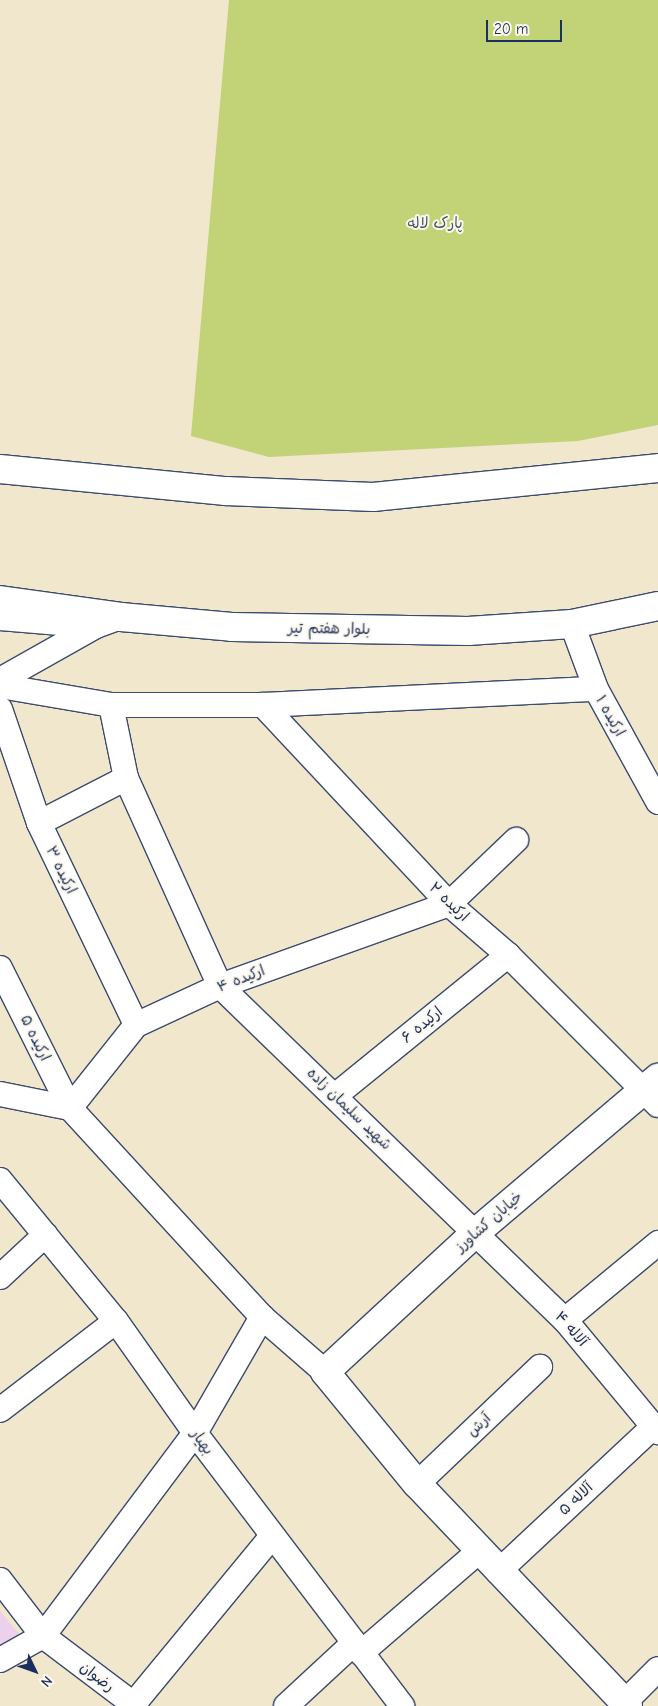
<!DOCTYPE html>
<meta charset="utf-8">
<style>
body{margin:0}
#map{position:relative;width:658px;height:1706px;overflow:hidden;background:#f0e7cc;font-family:"Comic Neue","Playpen Sans Arabic",sans-serif}
div>[style]{position:absolute}
.built>*{inset:0;background:#ebd1ec}
.green>*{inset:0;background:#c1d376}
.roads{filter:drop-shadow(1px 0 #3b4b6e) drop-shadow(-1px 0 #3b4b6e) drop-shadow(0 1px #3b4b6e) drop-shadow(0 -1px #3b4b6e)}
.minor>*{height:24px;margin:-12px;padding:0 12px;transform-origin:12px;border-radius:12px;background:#fff}
.tertiary>*{height:28px;margin:-14px;padding:0 14px;transform-origin:14px;border-radius:14px;background:#fff}
.primary>*{height:28px;margin:-14px;padding:0 14px;transform-origin:14px;border-radius:14px;background:#fff}
span{translate:-50% -50%;white-space:nowrap;text-align:center;line-height:1.15;-webkit-text-stroke:4px #fbf7ec;paint-order:stroke}
.park-label{font-size:15px;color:#445864}
.street-label{font-size:15px;color:#1b2f5e}
.north{position:absolute;left:10px;top:1646px;width:50px;height:50px;-webkit-text-stroke:4px #fbf7ec;paint-order:stroke;rotate:132deg;font-size:14px;font-weight:700;line-height:20px;text-align:center;color:#1b2f5e}
.north::after{content:'';display:block;margin:auto;width:18px;height:22px;background:#1b2f5e;clip-path:polygon(50% 0,100% 100%,50% 72%,0 100%)}
.scale{position:absolute;left:486px;top:20px;width:76px;height:22px;box-sizing:border-box;border:2px solid #1b2f5e;border-top:0;padding-left:6px;font-size:15px;line-height:18px;white-space:nowrap;color:#1b2f5e;-webkit-text-stroke:4px #fbf7ec;paint-order:stroke}
</style>
<div id="map">
<div class="built">
<div style="clip-path:polygon(0 1611px,23px 1639px,0 1650px)"></div>
</div>
<div class="green">
<div style="clip-path:polygon(229px 0,658px 0,658px 425px,578px 441px,269px 457px,191px 436px)"></div>
</div>
<div class="roads">
<div class="minor">
<div style="left:0;top:618px;width:96px;rotate:4.8deg"></div>
<div style="left:572px;top:624px;width:69px;rotate:69.7deg"></div>
<div style="left:596px;top:689px;width:129px;rotate:61.2deg"></div>
<div style="left:0;top:680px;width:110px;rotate:-29.4deg"></div>
<div style="left:96px;top:626px;width:27px;rotate:-20deg"></div>
<div style="left:0;top:686px;width:113px;rotate:9.7deg"></div>
<div style="left:111px;top:705px;width:152px"></div>
<div style="left:263px;top:705px;width:333px;rotate:-2.8deg"></div>
<div style="left:111px;top:705px;width:75px;rotate:78.4deg"></div>
<div style="left:126px;top:778px;width:228px;rotate:65.7deg"></div>
<div style="left:220px;top:986px;width:480px;rotate:44.1deg"></div>
<div style="left:565px;top:1320px;width:146px;rotate:50.3deg"></div>
<div style="left:263px;top:705px;width:272px;rotate:46.9deg"></div>
<div style="left:449px;top:904px;width:78px;rotate:40.8deg"></div>
<div style="left:508px;top:955px;width:212px;rotate:45deg"></div>
<div style="left:0;top:709px;width:120px;rotate:71.1deg"></div>
<div style="left:39px;top:823px;width:224px;rotate:64.3deg"></div>
<div style="left:39px;top:823px;width:98px;rotate:-27.3deg"></div>
<div style="left:0;top:968px;width:157px;rotate:63.4deg"></div>
<div style="left:70px;top:1108px;width:106px;rotate:-51.5deg"></div>
<div style="left:136px;top:1025px;width:93px;rotate:-24.9deg"></div>
<div style="left:220px;top:986px;width:243px;rotate:-19.7deg"></div>
<div style="left:449px;top:904px;width:93px;rotate:-43.7deg"></div>
<div style="left:0;top:1094px;width:71px;rotate:11.3deg"></div>
<div style="left:70px;top:1108px;width:284px;rotate:47.4deg"></div>
<div style="left:262px;top:1317px;width:84px;rotate:41.1deg"></div>
<div style="left:336px;top:1095px;width:222px;rotate:-39.1deg"></div>
<div style="left:0;top:1180px;width:183px;rotate:50.6deg"></div>
<div style="left:116px;top:1321px;width:137px;rotate:54.8deg"></div>
<div style="left:195px;top:1433px;width:343px;rotate:52.8deg"></div>
<div style="left:0;top:1277px;width:62px;rotate:-43deg"></div>
<div style="left:565px;top:1320px;width:121px;rotate:-39.6deg"></div>
<div style="left:0;top:1410px;width:146px;rotate:-37.5deg"></div>
<div style="left:417px;top:1484px;width:170px;rotate:-43.6deg"></div>
<div style="left:498px;top:1572px;width:212px;rotate:-43.1deg"></div>
<div style="left:0;top:1580px;width:71px;rotate:52.5deg"></div>
<div style="left:43px;top:1636px;width:116px;rotate:37deg"></div>
<div style="left:361px;top:1653px;width:156px;rotate:-40.8deg"></div>
<div style="left:0;top:1660px;width:49px;rotate:-29.2deg"></div>
<div style="left:43px;top:1636px;width:254px;rotate:-53.2deg"></div>
<div style="left:195px;top:1433px;width:134px;rotate:-60deg"></div>
<div style="left:132px;top:1706px;width:220px;rotate:-50.5deg"></div>
<div style="left:286px;top:1706px;width:93px;rotate:-42.8deg"></div>
<div style="left:621px;top:1706px;width:52px;rotate:-45deg"></div>
</div>
<div class="tertiary">
<div style="left:628px;top:1706px;width:306px;rotate:-133.5deg"></div>
<div style="left:417px;top:1484px;width:145px;rotate:-129.4deg"></div>
<div style="left:325px;top:1372px;width:205px;rotate:-42.8deg"></div>
<div style="left:475px;top:1233px;width:240px;rotate:-40.3deg"></div>
</div>
<div class="primary">
<div style="left:0;top:469px;width:227px;rotate:5.6deg"></div>
<div style="left:226px;top:491px;width:147px;rotate:2.3deg"></div>
<div style="left:373px;top:497px;width:286px;rotate:-5.8deg"></div>
<div style="left:0;top:600px;width:122px;rotate:8deg"></div>
<div style="left:121px;top:617px;width:111px;rotate:5.1deg"></div>
<div style="left:232px;top:627px;width:236px;rotate:1deg"></div>
<div style="left:468px;top:631px;width:104px;rotate:-3.9deg"></div>
<div style="left:572px;top:624px;width:88px;rotate:-11.8deg"></div>
</div>
</div>
<div class="park-label">
<span style="left:435px;top:224px">پارک لاله</span>
</div>
<div class="street-label">
<span style="left:329px;top:629px;rotate:1deg">بلوار هفتم تیر</span>
<span style="left:610px;top:716px;rotate:61deg">ارکیده ۱</span>
<span style="left:61px;top:870px;rotate:64deg">ارکیده ۳</span>
<span style="left:449px;top:902px;rotate:44deg">ارکیده ۲</span>
<span style="left:241px;top:979px;rotate:-21deg">ارکیده ۴</span>
<span style="left:422px;top:1025px;rotate:-39deg">ارکیده ۶</span>
<span style="left:35px;top:1038px;rotate:64deg">ارکیده ۵</span>
<span style="left:349px;top:1109px;rotate:44deg">شهید سلیمان زاده</span>
<span style="left:489px;top:1222px;rotate:-41deg">خیابان کشاورز</span>
<span style="left:571px;top:1329px;rotate:49deg">آلاله ۴</span>
<span style="left:479px;top:1425px;rotate:-43deg">آرش</span>
<span style="left:202px;top:1442px;rotate:54deg">بهیار</span>
<span style="left:576px;top:1499px;rotate:-43deg">آلاله ۵</span>
<span style="left:97px;top:1677px;rotate:37deg">رضوان</span>
</div>
<div class="north">N</div>
<div class="scale">20 m</div>
</div>
